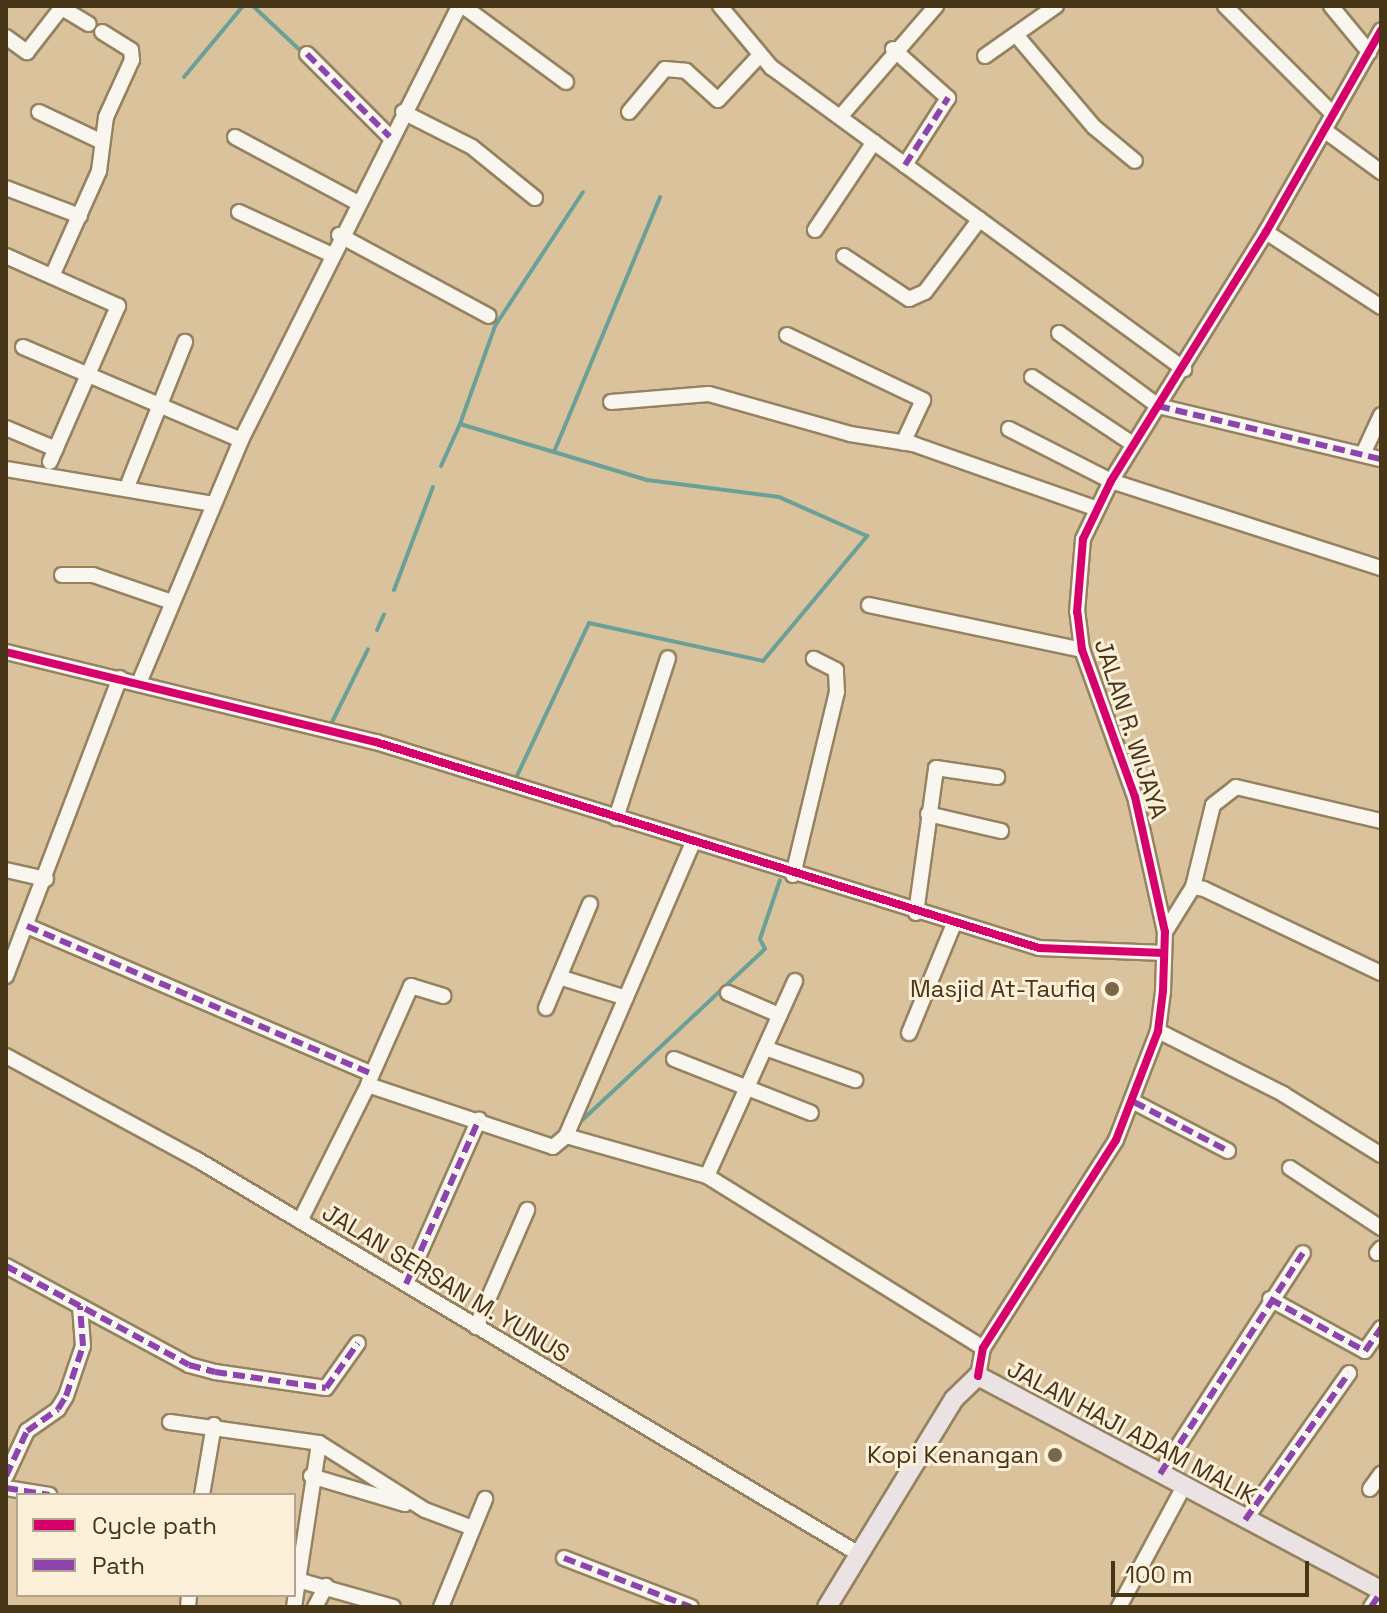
<!DOCTYPE html>
<style>
body{margin:0}
#map{position:relative;width:1387px;height:1613px;overflow:hidden;background:#dac39c;font-family:"Space Grotesk",sans-serif}
div>[style]{position:absolute}
.stream>*{height:4px;margin:-2px;padding:0 2px;transform-origin:2px;border-radius:2px;background:#6aa098}
.roads{filter:drop-shadow(2px 0 #948260) drop-shadow(-2px 0 #948260) drop-shadow(0 2px #948260) drop-shadow(0 -2px #948260)}
.minor>*{height:14px;margin:-7px;padding:0 7px;transform-origin:7px;border-radius:7px;background:#f9f6f0}
.major>*{height:18px;margin:-9px;padding:0 9px;transform-origin:9px;border-radius:9px;background:#ebe2e3}
.quiet>*{height:6px;margin-top:-3px;transform-origin:0;background:repeating-linear-gradient(90deg,#8e44ad 0 12px,transparent 0 18px)}
.cycleway>*{height:8px;margin:-4px;padding:0 4px;transform-origin:4px;border-radius:4px;background:#d6006c}
.dots>*{width:22px;height:22px;translate:-50% -50%;box-sizing:border-box;border:4px solid #fcf0db;border-radius:50%}
span{translate:-50% -50%;white-space:nowrap;text-align:center;line-height:1.15;-webkit-text-stroke:6px #fcf0db;paint-order:stroke}
.street-label{font-size:24px;color:#463517}
.poi-label{font-size:24px;color:#463517}
.right{translate:-100% -50%;text-align:right}
.frame{position:absolute;inset:0;border:8px solid #463517;pointer-events:none}
.legend{position:absolute;left:16px;top:1493px;width:280px;height:104px;box-sizing:border-box;background:#fcf0db;border:2px solid #b3a58d;margin:0;padding:10px 14px;list-style:none;font-size:24px;color:#463517}
.legend li{display:flex;align-items:center;gap:16px;height:40px}
.legend b{width:40px;border:2px solid #b3a58d}
.scale{position:absolute;left:1111px;top:1561px;width:198px;height:36px;box-sizing:border-box;border:4px solid #463517;border-top:0;padding-left:10px;font-size:24px;line-height:28px;white-space:nowrap;color:#463517;-webkit-text-stroke:6px #fcf0db;paint-order:stroke}
</style>
<div id="map">
<div class="stream">
<div style="left:253px;top:6px;width:66px;rotate:43.2deg"></div>
<div style="left:184px;top:77px;width:92px;rotate:-50.3deg"></div>
<div style="left:460px;top:424px;width:104px;rotate:-70.3deg"></div>
<div style="left:495px;top:326px;width:160px;rotate:-56.7deg"></div>
<div style="left:441px;top:466px;width:46px;rotate:-65.7deg"></div>
<div style="left:460px;top:424px;width:98px;rotate:16.6deg"></div>
<div style="left:554px;top:452px;width:276px;rotate:-67.4deg"></div>
<div style="left:394px;top:590px;width:110px;rotate:-69.3deg"></div>
<div style="left:377px;top:630px;width:17px;rotate:-66deg"></div>
<div style="left:332px;top:722px;width:81px;rotate:-63.7deg"></div>
<div style="left:516px;top:778px;width:171px;rotate:-64.8deg"></div>
<div style="left:589px;top:623px;width:178px;rotate:12.3deg"></div>
<div style="left:763px;top:661px;width:163px;rotate:-50.2deg"></div>
<div style="left:867px;top:536px;width:96px;rotate:-156.1deg"></div>
<div style="left:779px;top:497px;width:133px;rotate:-172.7deg"></div>
<div style="left:647px;top:480px;width:97px;rotate:-163.2deg"></div>
<div style="left:578px;top:1124px;width:256px;rotate:-43.1deg"></div>
<div style="left:765px;top:949px;width:11px;rotate:-117deg"></div>
<div style="left:760px;top:939px;width:62px;rotate:-71.3deg"></div>
</div>
<div class="roads">
<div class="minor">
<div style="left:463px;top:6px;width:128px;rotate:36.4deg"></div>
<div style="left:720px;top:6px;width:80px;rotate:50.1deg"></div>
<div style="left:771px;top:67px;width:512px;rotate:36.18deg"></div>
<div style="left:1225px;top:6px;width:153px;rotate:45deg"></div>
<div style="left:1331px;top:6px;width:60px;rotate:50.4deg"></div>
<div style="left:62px;top:8px;width:31px;rotate:31deg"></div>
<div style="left:1017px;top:36px;width:119px;rotate:49.8deg"></div>
<div style="left:1094px;top:127px;width:53px;rotate:39.7deg"></div>
<div style="left:6px;top:37px;width:26px;rotate:36deg"></div>
<div style="left:27px;top:52px;width:58px;rotate:-52deg"></div>
<div style="left:893px;top:49px;width:74px;rotate:41.7deg"></div>
<div style="left:948px;top:98px;width:80px;rotate:122.7deg"></div>
<div style="left:307px;top:54px;width:117px;rotate:45deg"></div>
<div style="left:985px;top:56px;width:87px;rotate:-35.2deg"></div>
<div style="left:39px;top:112px;width:68px;rotate:25.4deg"></div>
<div style="left:403px;top:112px;width:77px;rotate:26.9deg"></div>
<div style="left:472px;top:147px;width:81px;rotate:39deg"></div>
<div style="left:629px;top:112px;width:56px;rotate:-50.1deg"></div>
<div style="left:665px;top:69px;width:21px;rotate:5deg"></div>
<div style="left:686px;top:71px;width:43px;rotate:42.2deg"></div>
<div style="left:718px;top:100px;width:62px;rotate:-47deg"></div>
<div style="left:840px;top:117px;width:147px;rotate:-49.1deg"></div>
<div style="left:1324px;top:130px;width:71px;rotate:36.4deg"></div>
<div style="left:235px;top:137px;width:137px;rotate:28.2deg"></div>
<div style="left:6px;top:188px;width:79px;rotate:20.7deg"></div>
<div style="left:239px;top:212px;width:100px;rotate:24.8deg"></div>
<div style="left:815px;top:230px;width:106px;rotate:-56.2deg"></div>
<div style="left:1266px;top:232px;width:137px;rotate:33.1deg"></div>
<div style="left:339px;top:235px;width:170px;rotate:28.4deg"></div>
<div style="left:6px;top:256px;width:123px;rotate:24.1deg"></div>
<div style="left:118px;top:306px;width:170px;rotate:113.6deg"></div>
<div style="left:844px;top:256px;width:78px;rotate:33.5deg"></div>
<div style="left:909px;top:299px;width:17px;rotate:-24deg"></div>
<div style="left:925px;top:292px;width:91px;rotate:-53deg"></div>
<div style="left:53px;top:274px;width:113px;rotate:-65.9deg"></div>
<div style="left:99px;top:171px;width:54px;rotate:-82.6deg"></div>
<div style="left:106px;top:117px;width:63px;rotate:-65.5deg"></div>
<div style="left:132px;top:60px;width:10px;rotate:-96deg"></div>
<div style="left:131px;top:50px;width:34px;rotate:-148deg"></div>
<div style="left:1059px;top:333px;width:123px;rotate:36.4deg"></div>
<div style="left:1158px;top:406px;width:229px;rotate:13.4deg"></div>
<div style="left:787px;top:335px;width:151px;rotate:25.5deg"></div>
<div style="left:923px;top:400px;width:47px;rotate:114.9deg"></div>
<div style="left:23px;top:347px;width:237px;rotate:23.1deg"></div>
<div style="left:1032px;top:377px;width:121px;rotate:33.6deg"></div>
<div style="left:611px;top:402px;width:98px;rotate:-4.7deg"></div>
<div style="left:709px;top:394px;width:147px;rotate:15.8deg"></div>
<div style="left:850px;top:434px;width:64px;rotate:9deg"></div>
<div style="left:913px;top:444px;width:193px;rotate:19.4deg"></div>
<div style="left:6px;top:428px;width:54px;rotate:22.8deg"></div>
<div style="left:1009px;top:429px;width:114px;rotate:27deg"></div>
<div style="left:1111px;top:481px;width:284px;rotate:17.9deg"></div>
<div style="left:1363px;top:454px;width:43px;rotate:-65.2deg"></div>
<div style="left:6px;top:469px;width:210px;rotate:9.6deg"></div>
<div style="left:129px;top:482px;width:151px;rotate:-68.2deg"></div>
<div style="left:62px;top:575px;width:31px"></div>
<div style="left:93px;top:575px;width:83px;rotate:18.9deg"></div>
<div style="left:869px;top:605px;width:218px;rotate:11.9deg"></div>
<div style="left:6px;top:652px;width:381px;rotate:13.7deg"></div>
<div style="left:376px;top:742px;width:694px;rotate:17.26deg"></div>
<div style="left:1039px;top:948px;width:125px;rotate:2.3deg"></div>
<div style="left:139px;top:683px;width:264px;rotate:-67.2deg"></div>
<div style="left:241px;top:440px;width:486px;rotate:-63.3deg"></div>
<div style="left:928px;top:814px;width:75px;rotate:13.1deg"></div>
<div style="left:616px;top:818px;width:168px;rotate:-72deg"></div>
<div style="left:6px;top:870px;width:41px;rotate:12.7deg"></div>
<div style="left:793px;top:875px;width:188px;rotate:-76.5deg"></div>
<div style="left:837px;top:692px;width:22px;rotate:-93deg"></div>
<div style="left:836px;top:670px;width:25px;rotate:-153deg"></div>
<div style="left:1193px;top:887px;width:84px;rotate:-76.3deg"></div>
<div style="left:1213px;top:805px;width:29px;rotate:-38deg"></div>
<div style="left:1236px;top:787px;width:149px;rotate:13.2deg"></div>
<div style="left:916px;top:913px;width:146px;rotate:-82.1deg"></div>
<div style="left:936px;top:768px;width:62px;rotate:8.4deg"></div>
<div style="left:27px;top:926px;width:375px;rotate:23.2deg"></div>
<div style="left:1165px;top:932px;width:53px;rotate:-58.1deg"></div>
<div style="left:1193px;top:887px;width:11px;rotate:10deg"></div>
<div style="left:1204px;top:889px;width:196px;rotate:25.4deg"></div>
<div style="left:6px;top:976px;width:319px;rotate:-69.1deg"></div>
<div style="left:559px;top:977px;width:70px;rotate:17.4deg"></div>
<div style="left:728px;top:993px;width:56px;rotate:23.3deg"></div>
<div style="left:546px;top:1008px;width:113px;rotate:-67.1deg"></div>
<div style="left:1158px;top:1031px;width:140px;rotate:26.7deg"></div>
<div style="left:1283px;top:1094px;width:115px;rotate:31.9deg"></div>
<div style="left:909px;top:1033px;width:118px;rotate:-67.6deg"></div>
<div style="left:765px;top:1048px;width:96px;rotate:19.6deg"></div>
<div style="left:6px;top:1056px;width:216px;rotate:28.5deg"></div>
<div style="left:196px;top:1159px;width:772px;rotate:30.79deg"></div>
<div style="left:674px;top:1059px;width:147px;rotate:21.5deg"></div>
<div style="left:369px;top:1081px;width:104px;rotate:-66.1deg"></div>
<div style="left:411px;top:986px;width:34px;rotate:17deg"></div>
<div style="left:1134px;top:1102px;width:106px;rotate:27.5deg"></div>
<div style="left:566px;top:1136px;width:319px;rotate:-66.6deg"></div>
<div style="left:1290px;top:1168px;width:109px;rotate:33.4deg"></div>
<div style="left:707px;top:1176px;width:214px;rotate:-65.7deg"></div>
<div style="left:300px;top:1221px;width:152px;rotate:-63.4deg"></div>
<div style="left:368px;top:1085px;width:195px;rotate:18.5deg"></div>
<div style="left:553px;top:1147px;width:17px;rotate:-40deg"></div>
<div style="left:566px;top:1136px;width:147px;rotate:15.8deg"></div>
<div style="left:707px;top:1176px;width:325px;rotate:31.9deg"></div>
<div style="left:1377px;top:1253px;width:6px;rotate:-51deg"></div>
<div style="left:6px;top:1266px;width:208px;rotate:28.4deg"></div>
<div style="left:189px;top:1365px;width:27px;rotate:15deg"></div>
<div style="left:215px;top:1372px;width:112px;rotate:8.2deg"></div>
<div style="left:326px;top:1388px;width:55px;rotate:-54.6deg"></div>
<div style="left:406px;top:1284px;width:180px;rotate:-66.1deg"></div>
<div style="left:1270px;top:1299px;width:108px;rotate:28.7deg"></div>
<div style="left:1365px;top:1351px;width:28px;rotate:-55deg"></div>
<div style="left:476px;top:1327px;width:128px;rotate:-66.4deg"></div>
<div style="left:978px;top:1376px;width:28px;rotate:-80deg"></div>
<div style="left:983px;top:1348px;width:247px;rotate:-57.4deg"></div>
<div style="left:1116px;top:1140px;width:117px;rotate:-68.9deg"></div>
<div style="left:1158px;top:1031px;width:40px;rotate:-82.9deg"></div>
<div style="left:1163px;top:991px;width:59px;rotate:-88.1deg"></div>
<div style="left:1165px;top:932px;width:138px;rotate:-102.5deg"></div>
<div style="left:1135px;top:797px;width:156px;rotate:-109.8deg"></div>
<div style="left:1082px;top:650px;width:38px;rotate:-97deg"></div>
<div style="left:1077px;top:612px;width:73px;rotate:-85.3deg"></div>
<div style="left:1083px;top:539px;width:64px;rotate:-64.2deg"></div>
<div style="left:1111px;top:481px;width:293px;rotate:-58.1deg"></div>
<div style="left:1266px;top:232px;width:232px;rotate:-60.3deg"></div>
<div style="left:170px;top:1422px;width:150px;rotate:8deg"></div>
<div style="left:319px;top:1443px;width:125px;rotate:32.3deg"></div>
<div style="left:425px;top:1510px;width:51px;rotate:20.6deg"></div>
<div style="left:1160px;top:1474px;width:263px;rotate:-57.1deg"></div>
<div style="left:6px;top:1476px;width:50px;rotate:-65deg"></div>
<div style="left:27px;top:1431px;width:38px;rotate:-35deg"></div>
<div style="left:58px;top:1409px;width:15px;rotate:-58deg"></div>
<div style="left:66px;top:1396px;width:53px;rotate:-71.2deg"></div>
<div style="left:83px;top:1346px;width:40px;rotate:-94.3deg"></div>
<div style="left:311px;top:1476px;width:98px;rotate:16.6deg"></div>
<div style="left:6px;top:1488px;width:44px;rotate:9.2deg"></div>
<div style="left:1370px;top:1489px;width:19px;rotate:-54deg"></div>
<div style="left:202px;top:1495px;width:71px;rotate:-80.3deg"></div>
<div style="left:1245px;top:1520px;width:180px;rotate:-54.7deg"></div>
<div style="left:564px;top:1558px;width:136px;rotate:21.1deg"></div>
<div style="left:294px;top:1579px;width:103px;rotate:15.8deg"></div>
<div style="left:188px;top:1607px;width:12px;rotate:-85deg"></div>
<div style="left:294px;top:1607px;width:166px;rotate:-81.3deg"></div>
<div style="left:315px;top:1607px;width:24px;rotate:-62deg"></div>
<div style="left:441px;top:1607px;width:117px;rotate:-67.8deg"></div>
<div style="left:1119px;top:1607px;width:135px;rotate:-61.7deg"></div>
<div style="left:1371px;top:1607px;width:18px;rotate:-56deg"></div>
</div>
<div class="major">
<div style="left:827px;top:1607px;width:244px;rotate:-58.6deg"></div>
<div style="left:954px;top:1399px;width:33px;rotate:-44deg"></div>
<div style="left:978px;top:1376px;width:456px;rotate:28deg"></div>
</div>
</div>
<div class="quiet">
<div style="left:307px;top:54px;width:117px;rotate:45deg"></div>
<div style="left:905px;top:165px;width:80px;rotate:-57.3deg"></div>
<div style="left:1158px;top:406px;width:229px;rotate:13.4deg"></div>
<div style="left:27px;top:926px;width:375px;rotate:23.2deg"></div>
<div style="left:1134px;top:1102px;width:106px;rotate:27.5deg"></div>
<div style="left:6px;top:1266px;width:208px;rotate:28.4deg"></div>
<div style="left:189px;top:1365px;width:27px;rotate:15deg"></div>
<div style="left:215px;top:1372px;width:112px;rotate:8.2deg"></div>
<div style="left:326px;top:1388px;width:55px;rotate:-54.6deg"></div>
<div style="left:406px;top:1284px;width:180px;rotate:-66.1deg"></div>
<div style="left:1270px;top:1299px;width:108px;rotate:28.7deg"></div>
<div style="left:1365px;top:1351px;width:28px;rotate:-55deg"></div>
<div style="left:1160px;top:1474px;width:263px;rotate:-57.1deg"></div>
<div style="left:6px;top:1476px;width:50px;rotate:-65deg"></div>
<div style="left:27px;top:1431px;width:38px;rotate:-35deg"></div>
<div style="left:58px;top:1409px;width:15px;rotate:-58deg"></div>
<div style="left:66px;top:1396px;width:53px;rotate:-71.2deg"></div>
<div style="left:83px;top:1346px;width:40px;rotate:-94.3deg"></div>
<div style="left:6px;top:1488px;width:44px;rotate:9.2deg"></div>
<div style="left:1245px;top:1520px;width:180px;rotate:-54.7deg"></div>
<div style="left:564px;top:1558px;width:136px;rotate:21.1deg"></div>
<div style="left:1371px;top:1607px;width:18px;rotate:-56deg"></div>
</div>
<div class="cycleway">
<div style="left:6px;top:652px;width:381px;rotate:13.7deg"></div>
<div style="left:376px;top:742px;width:694px;rotate:17.26deg"></div>
<div style="left:1039px;top:948px;width:125px;rotate:2.3deg"></div>
<div style="left:978px;top:1376px;width:28px;rotate:-80deg"></div>
<div style="left:983px;top:1348px;width:247px;rotate:-57.4deg"></div>
<div style="left:1116px;top:1140px;width:117px;rotate:-68.9deg"></div>
<div style="left:1158px;top:1031px;width:40px;rotate:-82.9deg"></div>
<div style="left:1163px;top:991px;width:59px;rotate:-88.1deg"></div>
<div style="left:1165px;top:932px;width:138px;rotate:-102.5deg"></div>
<div style="left:1135px;top:797px;width:156px;rotate:-109.8deg"></div>
<div style="left:1082px;top:650px;width:38px;rotate:-97deg"></div>
<div style="left:1077px;top:612px;width:73px;rotate:-85.3deg"></div>
<div style="left:1083px;top:539px;width:64px;rotate:-64.2deg"></div>
<div style="left:1111px;top:481px;width:293px;rotate:-58.1deg"></div>
<div style="left:1266px;top:232px;width:232px;rotate:-60.3deg"></div>
</div>
<div class="dots">
<div style="left:1112px;top:989px;background:#7a6746"></div>
<div style="left:1055px;top:1455px;background:#7a6746"></div>
</div>
<div class="street-label">
<span style="left:1131px;top:729px;rotate:72deg">JALAN R. WIJAYA</span>
<span style="left:446px;top:1283px;rotate:31deg">JALAN SERSAN M. YUNUS</span>
<span style="left:1132px;top:1432px;rotate:28deg">JALAN HAJI ADAM MALIK</span>
</div>
<div class="poi-label">
<span class="right" style="left:1096px;top:989px">Masjid At-Taufiq</span>
<span class="right" style="left:1039px;top:1455px">Kopi Kenangan</span>
</div>
<div class="frame"></div>
<ul class="legend">
<li><b style="height:10px;background:#d6006c"></b>Cycle path</li>
<li><b style="height:10px;background:#8e44ad"></b>Path</li>
</ul>
<div class="scale">100 m</div>
</div>
